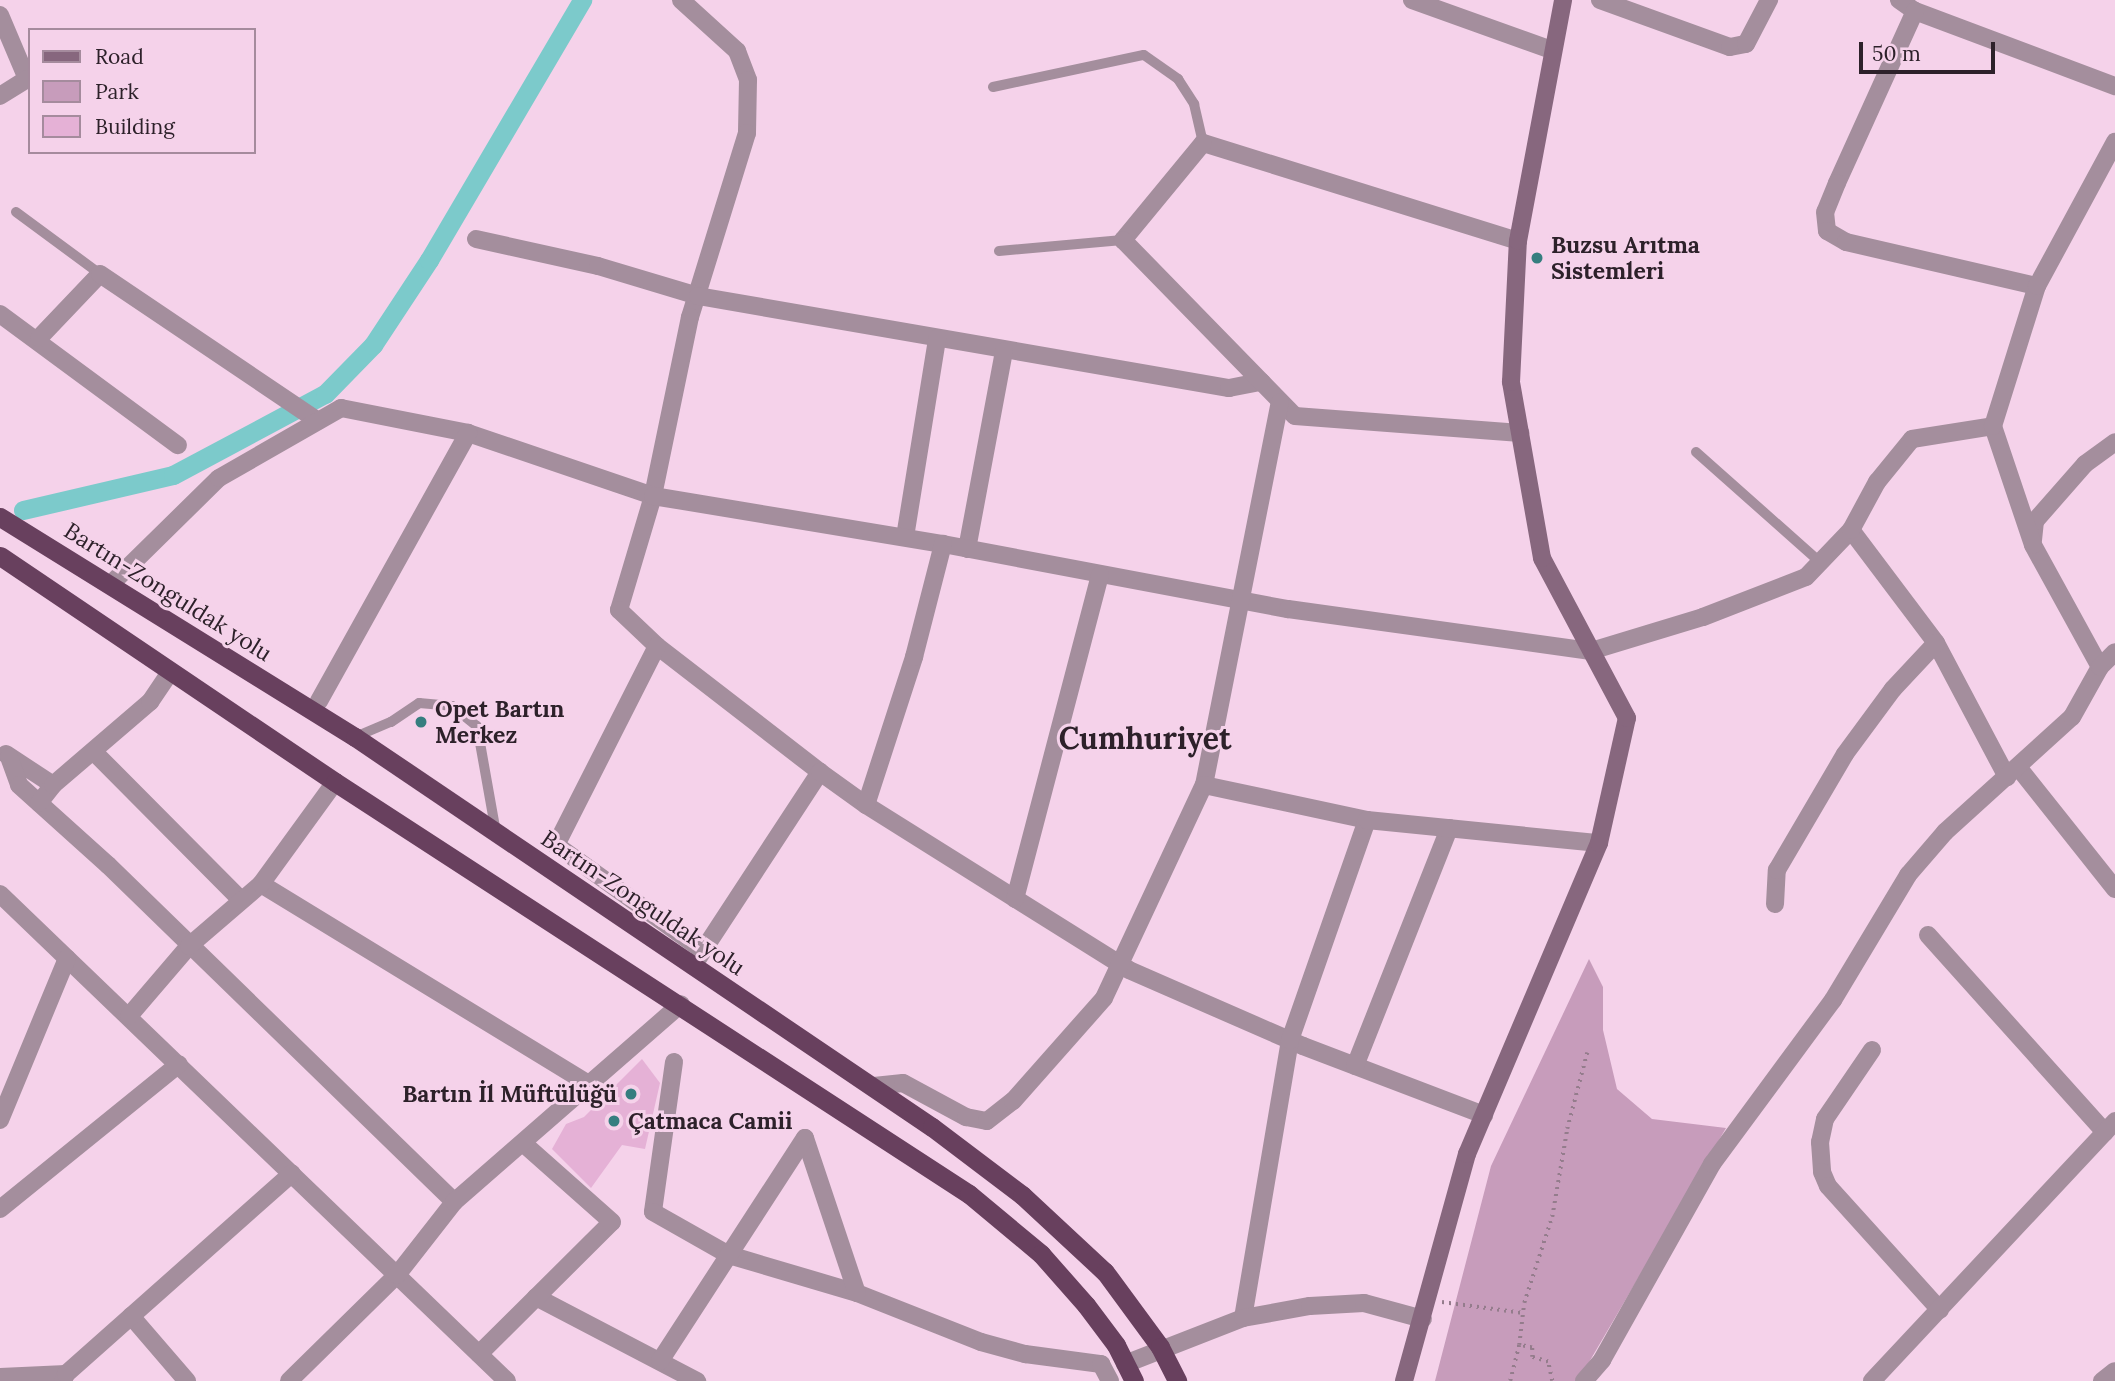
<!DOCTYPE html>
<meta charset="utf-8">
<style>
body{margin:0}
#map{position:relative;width:2115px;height:1381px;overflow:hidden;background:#f5d2ea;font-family:Lora,serif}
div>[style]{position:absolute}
.green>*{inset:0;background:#c79cbb}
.canal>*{height:19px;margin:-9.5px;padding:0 9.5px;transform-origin:9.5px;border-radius:9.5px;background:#7ccacb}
.building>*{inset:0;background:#e5b1d6}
.path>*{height:3.5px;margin-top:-1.75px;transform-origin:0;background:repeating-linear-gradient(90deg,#947c8c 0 2px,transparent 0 7px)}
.service>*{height:10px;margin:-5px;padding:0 5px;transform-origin:5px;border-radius:5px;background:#a48e9d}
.minor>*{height:18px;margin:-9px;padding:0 9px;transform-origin:9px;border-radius:9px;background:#a48e9d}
.secondary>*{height:18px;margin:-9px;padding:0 9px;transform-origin:9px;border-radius:9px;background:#87677e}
.trunk>*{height:19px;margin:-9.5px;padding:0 9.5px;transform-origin:9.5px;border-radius:9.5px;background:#68405e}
.dots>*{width:19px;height:19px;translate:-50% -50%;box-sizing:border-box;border:4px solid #f5d2ea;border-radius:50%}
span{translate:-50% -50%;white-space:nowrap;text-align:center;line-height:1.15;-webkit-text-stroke:6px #f5d2ea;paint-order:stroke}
.poi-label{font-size:23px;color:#2d212a;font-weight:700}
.left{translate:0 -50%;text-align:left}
.right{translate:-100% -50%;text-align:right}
.street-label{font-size:23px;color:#2d212a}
.district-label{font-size:30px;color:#2d212a;font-weight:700}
.legend{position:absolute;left:28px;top:28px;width:228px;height:126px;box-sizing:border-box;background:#f5d2ea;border:2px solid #a58b9d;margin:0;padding:9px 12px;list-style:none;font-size:21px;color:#2d212a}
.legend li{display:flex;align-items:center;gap:14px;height:35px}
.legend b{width:35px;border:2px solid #a58b9d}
.scale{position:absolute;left:1859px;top:42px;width:136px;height:32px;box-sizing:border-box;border:4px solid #2d212a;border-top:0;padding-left:9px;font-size:21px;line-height:24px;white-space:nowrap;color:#2d212a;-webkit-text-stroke:5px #f5d2ea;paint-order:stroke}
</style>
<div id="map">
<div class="green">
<div style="clip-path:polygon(1589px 959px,1603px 987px,1603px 1030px,1617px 1089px,1652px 1119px,1726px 1128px,1578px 1381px,1435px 1381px,1491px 1166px)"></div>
</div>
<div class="canal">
<div style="left:23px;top:510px;width:154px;rotate:-13.1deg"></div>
<div style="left:173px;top:475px;width:172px;rotate:-28.1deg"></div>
<div style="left:325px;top:394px;width:69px;rotate:-45.6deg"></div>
<div style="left:373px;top:345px;width:102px;rotate:-56.6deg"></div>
<div style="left:429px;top:260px;width:302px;rotate:-59.5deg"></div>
</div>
<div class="building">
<div style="clip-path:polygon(642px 1059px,660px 1083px,645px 1149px,622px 1145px,591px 1188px,552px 1149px,566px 1124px,584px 1117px)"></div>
</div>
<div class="path">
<div style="left:1442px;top:1302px;width:82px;rotate:7.7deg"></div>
<div style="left:1510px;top:1381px;width:37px;rotate:-76deg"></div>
<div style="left:1552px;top:1381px;width:19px;rotate:-102deg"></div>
<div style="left:1548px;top:1362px;width:17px;rotate:-163deg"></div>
<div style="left:1532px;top:1357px;width:9px;rotate:-90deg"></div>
<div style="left:1532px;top:1348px;width:13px;rotate:-167deg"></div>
<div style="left:1519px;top:1345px;width:42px;rotate:-83.2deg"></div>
<div style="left:1524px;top:1303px;width:90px;rotate:-72deg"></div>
<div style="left:1552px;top:1217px;width:89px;rotate:-80.3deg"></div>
<div style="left:1567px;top:1129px;width:79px;rotate:-75.3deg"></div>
</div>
<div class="service">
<div style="left:993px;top:87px;width:154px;rotate:-12deg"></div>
<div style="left:1144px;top:55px;width:42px;rotate:35.2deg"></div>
<div style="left:1178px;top:79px;width:30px;rotate:57deg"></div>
<div style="left:1194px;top:104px;width:40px;rotate:77deg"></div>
<div style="left:16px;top:212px;width:104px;rotate:36.4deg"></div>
<div style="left:999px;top:251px;width:124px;rotate:-5.1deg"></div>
<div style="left:1696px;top:452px;width:166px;rotate:41.6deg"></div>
<div style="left:355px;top:737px;width:39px;rotate:-23deg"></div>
<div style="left:391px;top:722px;width:34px;rotate:-34deg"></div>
<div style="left:419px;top:703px;width:33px;rotate:5deg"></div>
<div style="left:452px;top:706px;width:32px;rotate:39deg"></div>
<div style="left:477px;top:726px;width:109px;rotate:79.9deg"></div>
</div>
<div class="minor">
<div style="left:681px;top:0;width:76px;rotate:42.3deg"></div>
<div style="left:737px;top:51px;width:31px;rotate:69deg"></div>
<div style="left:748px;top:80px;width:53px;rotate:91.1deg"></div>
<div style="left:747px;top:133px;width:193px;rotate:107.2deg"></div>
<div style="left:690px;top:317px;width:183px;rotate:101.7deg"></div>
<div style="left:653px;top:496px;width:119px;rotate:106.6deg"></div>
<div style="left:619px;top:610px;width:52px;rotate:43.5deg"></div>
<div style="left:657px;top:646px;width:206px;rotate:37.7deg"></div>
<div style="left:1412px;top:0;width:149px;rotate:19.7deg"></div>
<div style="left:1600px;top:0;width:138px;rotate:19.9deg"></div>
<div style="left:1730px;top:47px;width:16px;rotate:-11deg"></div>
<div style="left:1746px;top:44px;width:50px;rotate:-62.4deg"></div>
<div style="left:1899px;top:0;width:19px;rotate:35deg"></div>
<div style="left:1915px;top:11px;width:214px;rotate:20.6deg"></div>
<div style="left:1915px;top:11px;width:189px;rotate:114.4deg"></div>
<div style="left:1837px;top:183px;width:31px;rotate:112deg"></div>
<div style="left:1825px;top:212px;width:19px;rotate:84deg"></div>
<div style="left:1827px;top:231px;width:22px;rotate:30deg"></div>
<div style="left:1846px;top:242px;width:196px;rotate:13deg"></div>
<div style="left:0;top:15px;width:69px;rotate:67.1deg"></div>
<div style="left:27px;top:79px;width:32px;rotate:148deg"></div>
<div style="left:476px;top:239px;width:125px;rotate:12.5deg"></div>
<div style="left:598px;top:266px;width:104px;rotate:16.7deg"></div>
<div style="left:698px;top:296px;width:539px;rotate:9.83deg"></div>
<div style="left:1229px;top:388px;width:33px;rotate:-11deg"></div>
<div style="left:1518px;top:241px;width:330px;rotate:-162.7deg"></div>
<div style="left:1203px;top:143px;width:126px;rotate:129.5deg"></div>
<div style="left:1123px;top:240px;width:246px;rotate:45.7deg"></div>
<div style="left:1295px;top:416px;width:226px;rotate:4.3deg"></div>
<div style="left:0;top:314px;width:221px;rotate:36.4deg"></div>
<div style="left:39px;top:338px;width:88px;rotate:-46.4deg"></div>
<div style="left:100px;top:274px;width:263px;rotate:34deg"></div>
<div style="left:1851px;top:530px;width:141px;rotate:53deg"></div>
<div style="left:1936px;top:643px;width:152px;rotate:62.1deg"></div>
<div style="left:905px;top:537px;width:201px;rotate:-80.8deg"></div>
<div style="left:2033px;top:540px;width:19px;rotate:-84deg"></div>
<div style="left:2035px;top:521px;width:76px;rotate:-48.7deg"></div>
<div style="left:2085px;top:464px;width:37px;rotate:-36deg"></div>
<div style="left:967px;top:549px;width:201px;rotate:-79.4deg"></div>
<div style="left:111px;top:584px;width:151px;rotate:-44.5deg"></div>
<div style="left:219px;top:478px;width:141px;rotate:-29.8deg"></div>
<div style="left:341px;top:408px;width:129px;rotate:11.1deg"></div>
<div style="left:468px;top:433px;width:195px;rotate:18.8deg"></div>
<div style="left:653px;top:496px;width:294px;rotate:9.4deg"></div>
<div style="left:943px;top:544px;width:351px;rotate:10.7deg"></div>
<div style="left:1288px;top:609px;width:306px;rotate:7.9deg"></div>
<div style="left:1591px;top:651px;width:117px;rotate:-16.9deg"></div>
<div style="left:1703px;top:617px;width:110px;rotate:-21.2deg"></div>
<div style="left:1806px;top:577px;width:65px;rotate:-46.2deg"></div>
<div style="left:1851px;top:530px;width:55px;rotate:-61.6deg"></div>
<div style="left:1877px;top:482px;width:55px;rotate:-50.9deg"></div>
<div style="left:1912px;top:439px;width:82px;rotate:-9.1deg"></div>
<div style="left:657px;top:646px;width:223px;rotate:116.9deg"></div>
<div style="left:556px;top:845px;width:180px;rotate:35.7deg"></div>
<div style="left:2100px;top:667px;width:139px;rotate:-118.8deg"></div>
<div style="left:2033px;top:545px;width:126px;rotate:-108.6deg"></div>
<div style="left:1993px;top:426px;width:147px;rotate:-72.6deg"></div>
<div style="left:2037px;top:286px;width:164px;rotate:-61.6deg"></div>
<div style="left:319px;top:701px;width:307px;rotate:-60.9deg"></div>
<div style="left:95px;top:753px;width:206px;rotate:45.2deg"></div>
<div style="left:6px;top:754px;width:56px;rotate:33.4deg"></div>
<div style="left:9px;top:757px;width:30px;rotate:70deg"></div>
<div style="left:19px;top:785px;width:120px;rotate:42deg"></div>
<div style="left:108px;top:865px;width:483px;rotate:44.2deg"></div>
<div style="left:2018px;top:767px;width:156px;rotate:51.5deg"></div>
<div style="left:1204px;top:785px;width:390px;rotate:-78.8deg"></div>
<div style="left:39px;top:803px;width:23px;rotate:-52deg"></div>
<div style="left:53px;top:785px;width:128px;rotate:-40.6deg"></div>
<div style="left:150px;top:702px;width:36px;rotate:-56deg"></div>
<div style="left:866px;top:805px;width:310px;rotate:32.1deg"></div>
<div style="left:1129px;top:970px;width:190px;rotate:23.6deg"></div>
<div style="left:1303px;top:1046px;width:194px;rotate:20.9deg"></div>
<div style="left:261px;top:884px;width:386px;rotate:31.4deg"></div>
<div style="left:0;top:894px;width:703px;rotate:43.85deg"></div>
<div style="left:1015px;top:899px;width:335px;rotate:-75.3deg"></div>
<div style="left:1775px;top:904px;width:34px;rotate:-87deg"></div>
<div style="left:1777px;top:870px;width:134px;rotate:-59.6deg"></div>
<div style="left:1845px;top:754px;width:81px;rotate:-53.6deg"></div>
<div style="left:1893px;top:689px;width:63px;rotate:-46.9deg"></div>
<div style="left:1928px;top:935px;width:265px;rotate:48.1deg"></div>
<div style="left:693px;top:966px;width:232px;rotate:-56.8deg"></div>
<div style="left:820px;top:772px;width:57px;rotate:35.7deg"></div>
<div style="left:866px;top:805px;width:156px;rotate:-72deg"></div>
<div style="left:914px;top:657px;width:117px;rotate:-75.6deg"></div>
<div style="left:129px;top:1016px;width:92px;rotate:-49.4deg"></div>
<div style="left:189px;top:946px;width:95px;rotate:-40.7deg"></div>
<div style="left:261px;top:884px;width:126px;rotate:-54deg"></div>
<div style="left:1872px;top:1050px;width:83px;rotate:124.3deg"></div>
<div style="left:1825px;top:1119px;width:24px;rotate:102deg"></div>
<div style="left:1820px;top:1142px;width:30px;rotate:86deg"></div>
<div style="left:1822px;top:1172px;width:15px;rotate:67deg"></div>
<div style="left:1828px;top:1186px;width:167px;rotate:47.9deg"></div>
<div style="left:674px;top:1062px;width:151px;rotate:98deg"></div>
<div style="left:653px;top:1212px;width:87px;rotate:29.5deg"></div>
<div style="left:729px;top:1255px;width:134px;rotate:16.5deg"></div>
<div style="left:857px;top:1293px;width:133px;rotate:21.6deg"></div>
<div style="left:981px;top:1342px;width:46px;rotate:15.3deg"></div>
<div style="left:1025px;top:1354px;width:77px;rotate:7.5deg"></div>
<div style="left:1101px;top:1364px;width:19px;rotate:62deg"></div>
<div style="left:1355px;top:1066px;width:256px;rotate:-68.4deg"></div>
<div style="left:874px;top:1086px;width:29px;rotate:-6deg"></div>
<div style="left:903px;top:1083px;width:72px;rotate:28.4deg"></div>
<div style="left:966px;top:1117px;width:21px;rotate:11deg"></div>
<div style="left:987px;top:1121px;width:33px;rotate:-38deg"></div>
<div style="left:1013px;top:1101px;width:137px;rotate:-48.5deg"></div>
<div style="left:1104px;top:998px;width:235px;rotate:-64.9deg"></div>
<div style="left:1204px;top:785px;width:167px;rotate:12.1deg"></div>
<div style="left:0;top:1120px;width:175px;rotate:-67.5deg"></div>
<div style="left:805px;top:1138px;width:163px;rotate:71.5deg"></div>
<div style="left:0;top:1209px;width:230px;rotate:-39deg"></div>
<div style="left:536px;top:1297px;width:182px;rotate:27.6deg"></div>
<div style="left:131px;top:1316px;width:86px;rotate:49.3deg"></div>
<div style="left:1243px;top:1318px;width:282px;rotate:-80.4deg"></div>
<div style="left:1290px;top:1040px;width:233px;rotate:-70.7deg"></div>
<div style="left:1367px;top:820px;width:233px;rotate:5.7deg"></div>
<div style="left:479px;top:1354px;width:187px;rotate:-44.8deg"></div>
<div style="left:612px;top:1222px;width:118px;rotate:-138.4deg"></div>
<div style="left:660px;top:1361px;width:266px;rotate:-57deg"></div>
<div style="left:1125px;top:1364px;width:127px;rotate:-21.3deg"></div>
<div style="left:1243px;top:1318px;width:68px;rotate:-10.2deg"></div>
<div style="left:1310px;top:1306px;width:54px;rotate:-3.2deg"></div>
<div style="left:1364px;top:1303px;width:61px;rotate:15.2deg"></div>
<div style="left:0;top:1377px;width:66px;rotate:-2.6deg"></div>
<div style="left:63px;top:1381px;width:8px;rotate:-67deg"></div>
<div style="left:66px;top:1374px;width:302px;rotate:-41.6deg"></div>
<div style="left:289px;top:1381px;width:151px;rotate:-44.5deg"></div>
<div style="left:397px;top:1275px;width:93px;rotate:-52deg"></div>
<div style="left:454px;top:1202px;width:301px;rotate:-41.1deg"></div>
<div style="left:1584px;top:1381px;width:28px;rotate:-49deg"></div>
<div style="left:1602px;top:1360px;width:225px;rotate:-60.7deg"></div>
<div style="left:1712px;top:1164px;width:204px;rotate:-53.6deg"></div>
<div style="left:1833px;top:1000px;width:146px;rotate:-59deg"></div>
<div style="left:1908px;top:875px;width:57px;rotate:-49.3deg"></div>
<div style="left:1945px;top:832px;width:171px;rotate:-42.2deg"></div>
<div style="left:2072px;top:717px;width:57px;rotate:-60.8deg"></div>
<div style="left:2100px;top:667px;width:21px;rotate:-45deg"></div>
<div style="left:1872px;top:1381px;width:356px;rotate:-46.9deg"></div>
<div style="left:2102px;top:1381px;width:16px;rotate:-38deg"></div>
</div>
<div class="secondary">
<div style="left:1404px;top:1381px;width:236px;rotate:-74.5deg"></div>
<div style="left:1467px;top:1154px;width:338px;rotate:-67deg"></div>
<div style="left:1599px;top:843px;width:128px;rotate:-77.4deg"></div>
<div style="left:1627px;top:718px;width:181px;rotate:-118deg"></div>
<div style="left:1542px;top:558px;width:179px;rotate:-100deg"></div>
<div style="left:1511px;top:382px;width:141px;rotate:-87.2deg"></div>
<div style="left:1518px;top:241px;width:245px;rotate:-79.4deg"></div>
</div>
<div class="trunk">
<div style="left:0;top:517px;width:418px;rotate:31.8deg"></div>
<div style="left:355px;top:737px;width:696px;rotate:34.06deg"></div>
<div style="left:932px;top:1127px;width:113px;rotate:37.1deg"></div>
<div style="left:1022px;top:1195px;width:113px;rotate:42.9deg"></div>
<div style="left:1105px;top:1272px;width:93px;rotate:53.7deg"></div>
<div style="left:1160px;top:1347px;width:38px;rotate:63deg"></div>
<div style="left:0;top:556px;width:404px;rotate:34deg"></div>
<div style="left:335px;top:782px;width:756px;rotate:33.02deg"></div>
<div style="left:969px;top:1194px;width:94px;rotate:39.8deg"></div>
<div style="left:1041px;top:1254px;width:68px;rotate:48.6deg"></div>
<div style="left:1086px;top:1305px;width:50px;rotate:53.1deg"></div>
<div style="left:1116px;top:1345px;width:40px;rotate:63.4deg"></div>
</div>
<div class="dots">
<div style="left:1537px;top:258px;background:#357e7f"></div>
<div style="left:421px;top:722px;background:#357e7f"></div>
<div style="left:631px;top:1094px;background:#357e7f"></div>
<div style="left:614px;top:1121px;background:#357e7f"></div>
</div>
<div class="poi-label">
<span class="left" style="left:1551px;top:258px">Buzsu Arıtma<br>Sistemleri</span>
<span class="left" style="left:435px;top:722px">Opet Bartın<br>Merkez</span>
<span class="right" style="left:617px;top:1094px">Bartın İl Müftülüğü</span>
<span class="left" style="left:628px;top:1121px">Çatmaca Camii</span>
</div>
<div class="street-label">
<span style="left:168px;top:592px;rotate:32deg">Bartın-Zonguldak yolu</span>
<span style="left:643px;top:903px;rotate:34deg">Bartın-Zonguldak yolu</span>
</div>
<div class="district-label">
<span style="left:1145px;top:738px">Cumhuriyet</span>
</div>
<ul class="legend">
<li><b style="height:9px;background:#87677e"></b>Road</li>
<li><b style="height:19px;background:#c79cbb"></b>Park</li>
<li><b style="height:19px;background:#e5b1d6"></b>Building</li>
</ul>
<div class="scale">50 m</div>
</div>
